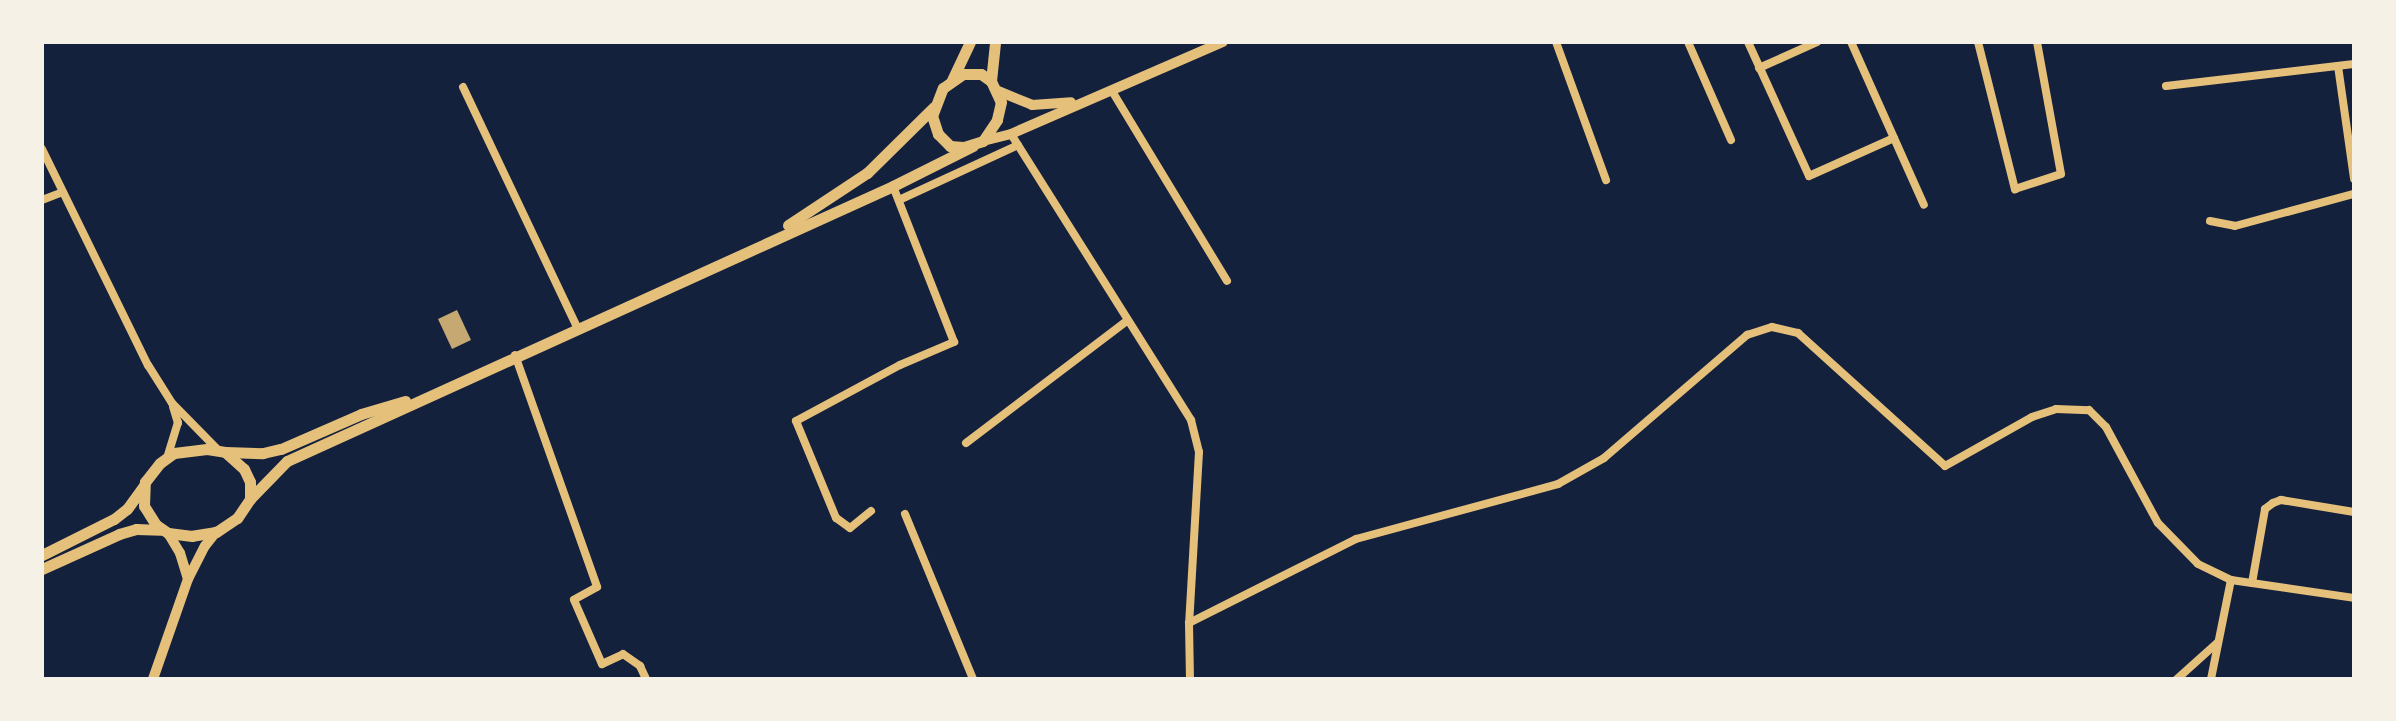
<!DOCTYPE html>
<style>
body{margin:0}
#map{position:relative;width:2396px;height:721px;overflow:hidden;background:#14213d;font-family:Figtree,sans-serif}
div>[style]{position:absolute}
.building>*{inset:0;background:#c6a872}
.minor>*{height:8px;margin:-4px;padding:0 4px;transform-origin:4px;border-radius:4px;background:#e5c07b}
.tertiary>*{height:10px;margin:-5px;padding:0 5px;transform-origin:5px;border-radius:5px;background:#e5c07b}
.secondary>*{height:11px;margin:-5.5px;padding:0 5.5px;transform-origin:5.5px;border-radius:5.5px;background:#e5c07b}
span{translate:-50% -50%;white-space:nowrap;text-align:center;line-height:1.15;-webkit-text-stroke:8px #f6f1e7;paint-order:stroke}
.frame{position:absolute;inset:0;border:44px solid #f6f1e7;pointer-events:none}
</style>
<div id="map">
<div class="building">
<div style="clip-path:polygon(457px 310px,471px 340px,452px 349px,438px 319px)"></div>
</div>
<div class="minor">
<div style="left:1556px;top:42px;width:147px;rotate:70.1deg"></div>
<div style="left:1688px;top:42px;width:107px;rotate:66.3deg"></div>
<div style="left:1748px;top:42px;width:147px;rotate:65.5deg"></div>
<div style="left:1809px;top:176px;width:93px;rotate:-24.1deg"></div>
<div style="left:1894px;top:138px;width:105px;rotate:-114.1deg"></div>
<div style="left:1978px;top:42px;width:152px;rotate:75.9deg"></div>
<div style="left:2015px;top:189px;width:48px;rotate:-18.1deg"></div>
<div style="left:2061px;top:174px;width:134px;rotate:-100.3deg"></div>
<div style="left:2338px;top:66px;width:114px;rotate:81.9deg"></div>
<div style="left:1759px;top:68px;width:64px;rotate:-24.1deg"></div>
<div style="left:2166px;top:86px;width:189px;rotate:-6.7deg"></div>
<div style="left:463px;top:87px;width:266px;rotate:64.6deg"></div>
<div style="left:1112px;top:91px;width:222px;rotate:58.8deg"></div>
<div style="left:1011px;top:134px;width:338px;rotate:57.8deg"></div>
<div style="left:1191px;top:420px;width:33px;rotate:76deg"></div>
<div style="left:1199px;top:452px;width:171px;rotate:93.3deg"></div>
<div style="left:1189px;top:623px;width:56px;rotate:89deg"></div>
<div style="left:1894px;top:138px;width:73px;rotate:65.9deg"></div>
<div style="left:42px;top:149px;width:241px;rotate:63.9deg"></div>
<div style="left:148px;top:365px;width:45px;rotate:57.7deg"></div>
<div style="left:172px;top:403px;width:66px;rotate:45.6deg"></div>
<div style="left:42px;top:200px;width:22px;rotate:-21deg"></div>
<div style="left:899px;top:200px;width:131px;rotate:-24.8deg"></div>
<div style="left:2210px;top:221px;width:25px;rotate:11deg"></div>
<div style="left:2235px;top:226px;width:123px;rotate:-15.1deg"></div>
<div style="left:515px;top:355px;width:246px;rotate:70.5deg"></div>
<div style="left:597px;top:587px;width:26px;rotate:151deg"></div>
<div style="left:574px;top:600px;width:70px;rotate:66.4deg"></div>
<div style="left:602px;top:664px;width:23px;rotate:-25deg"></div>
<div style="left:623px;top:654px;width:21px;rotate:35deg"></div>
<div style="left:640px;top:666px;width:14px;rotate:65deg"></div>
<div style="left:966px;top:443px;width:203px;rotate:-37.2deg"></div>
<div style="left:168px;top:455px;width:34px;rotate:-73deg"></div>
<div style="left:178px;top:423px;width:17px;rotate:-107deg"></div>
<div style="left:871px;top:511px;width:27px;rotate:141deg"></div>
<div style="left:850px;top:528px;width:17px;rotate:-144deg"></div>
<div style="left:836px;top:518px;width:105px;rotate:-112.4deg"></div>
<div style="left:796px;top:421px;width:118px;rotate:-28.3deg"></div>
<div style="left:900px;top:365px;width:59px;rotate:-23.1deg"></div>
<div style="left:954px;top:342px;width:168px;rotate:-111.4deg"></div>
<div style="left:905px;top:514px;width:178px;rotate:67.6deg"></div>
<div style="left:2252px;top:583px;width:75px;rotate:-80deg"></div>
<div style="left:2265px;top:509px;width:10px;rotate:-37deg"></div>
<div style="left:2273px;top:503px;width:9px;rotate:-21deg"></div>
<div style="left:2281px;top:500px;width:74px;rotate:9.3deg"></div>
<div style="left:1189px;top:623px;width:187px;rotate:-26.7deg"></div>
<div style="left:1356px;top:539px;width:209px;rotate:-15.2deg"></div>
<div style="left:1558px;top:484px;width:53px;rotate:-29.5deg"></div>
<div style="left:1604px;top:458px;width:189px;rotate:-40.7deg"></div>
<div style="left:1747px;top:335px;width:26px;rotate:-18deg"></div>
<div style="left:1772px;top:327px;width:27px;rotate:13deg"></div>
<div style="left:1798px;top:333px;width:198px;rotate:42.1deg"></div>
<div style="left:1945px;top:466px;width:100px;rotate:-29.4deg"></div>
<div style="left:2032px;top:417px;width:25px;rotate:-18deg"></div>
<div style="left:2056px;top:409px;width:33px;rotate:2deg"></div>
<div style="left:2089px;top:410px;width:24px;rotate:45deg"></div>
<div style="left:2106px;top:427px;width:109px;rotate:61.6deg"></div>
<div style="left:2158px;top:523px;width:57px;rotate:45.7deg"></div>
<div style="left:2198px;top:564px;width:37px;rotate:26deg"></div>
<div style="left:2231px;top:580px;width:124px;rotate:8.3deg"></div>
<div style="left:2177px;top:679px;width:54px;rotate:-42deg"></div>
<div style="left:2211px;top:679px;width:101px;rotate:-78.6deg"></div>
</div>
<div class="tertiary">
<div style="left:998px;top:91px;width:37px;rotate:22deg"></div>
<div style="left:1032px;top:105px;width:39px;rotate:-4deg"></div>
<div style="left:983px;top:141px;width:29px;rotate:-14deg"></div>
<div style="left:1011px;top:134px;width:231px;rotate:-23.5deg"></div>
<div style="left:168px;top:533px;width:23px;rotate:59deg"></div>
<div style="left:180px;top:553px;width:27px;rotate:73deg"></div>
<div style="left:153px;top:679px;width:106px;rotate:-70.7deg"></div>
<div style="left:188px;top:579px;width:37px;rotate:-63deg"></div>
<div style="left:205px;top:546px;width:18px;rotate:-52deg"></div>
</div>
<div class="secondary">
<div style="left:963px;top:74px;width:18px"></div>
<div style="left:981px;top:74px;width:12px;rotate:35deg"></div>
<div style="left:991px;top:81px;width:23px;rotate:65deg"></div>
<div style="left:1001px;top:102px;width:18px;rotate:103deg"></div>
<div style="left:997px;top:120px;width:25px;rotate:124deg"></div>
<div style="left:983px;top:141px;width:21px;rotate:163deg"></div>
<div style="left:963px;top:147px;width:13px;rotate:-176deg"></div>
<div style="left:950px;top:146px;width:17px;rotate:-135deg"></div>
<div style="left:938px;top:134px;width:19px;rotate:-108deg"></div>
<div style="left:932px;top:116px;width:30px;rotate:-69deg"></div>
<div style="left:943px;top:88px;width:24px;rotate:-35deg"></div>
<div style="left:952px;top:80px;width:42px;rotate:-64.7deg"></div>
<div style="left:991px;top:81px;width:39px;rotate:-84deg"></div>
<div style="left:788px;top:225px;width:95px;rotate:-33.4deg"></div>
<div style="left:867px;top:173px;width:94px;rotate:-44.6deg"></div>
<div style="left:207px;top:449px;width:18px;rotate:9deg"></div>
<div style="left:225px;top:452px;width:25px;rotate:42deg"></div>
<div style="left:244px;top:469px;width:14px;rotate:65deg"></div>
<div style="left:250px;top:482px;width:17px;rotate:90deg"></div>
<div style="left:250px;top:499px;width:23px;rotate:124deg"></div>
<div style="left:237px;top:518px;width:25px;rotate:146deg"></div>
<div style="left:216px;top:532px;width:24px;rotate:171deg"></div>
<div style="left:192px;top:536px;width:24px;rotate:-173deg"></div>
<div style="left:168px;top:533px;width:14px;rotate:-146deg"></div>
<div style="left:156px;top:525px;width:22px;rotate:-122deg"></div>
<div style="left:144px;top:506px;width:24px;rotate:-88deg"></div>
<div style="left:145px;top:482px;width:24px;rotate:-52deg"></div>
<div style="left:160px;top:463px;width:17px;rotate:-36deg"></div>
<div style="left:174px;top:453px;width:33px;rotate:-7deg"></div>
<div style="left:225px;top:452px;width:38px;rotate:2deg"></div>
<div style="left:263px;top:453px;width:18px;rotate:-13deg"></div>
<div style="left:281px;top:449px;width:87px;rotate:-23.6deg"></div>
<div style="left:361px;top:414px;width:46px;rotate:-16.5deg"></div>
<div style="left:250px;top:499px;width:53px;rotate:-45.8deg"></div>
<div style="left:287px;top:461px;width:665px;rotate:-24.41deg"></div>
<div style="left:893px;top:186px;width:89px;rotate:-26.6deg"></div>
<div style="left:42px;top:555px;width:80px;rotate:-26.6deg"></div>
<div style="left:114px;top:519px;width:16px;rotate:-38deg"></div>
<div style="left:127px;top:509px;width:29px;rotate:-54deg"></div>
<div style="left:42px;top:569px;width:85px;rotate:-24.4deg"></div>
<div style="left:119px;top:534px;width:18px;rotate:-16deg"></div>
<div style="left:136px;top:529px;width:25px;rotate:2deg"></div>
</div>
<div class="frame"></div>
</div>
